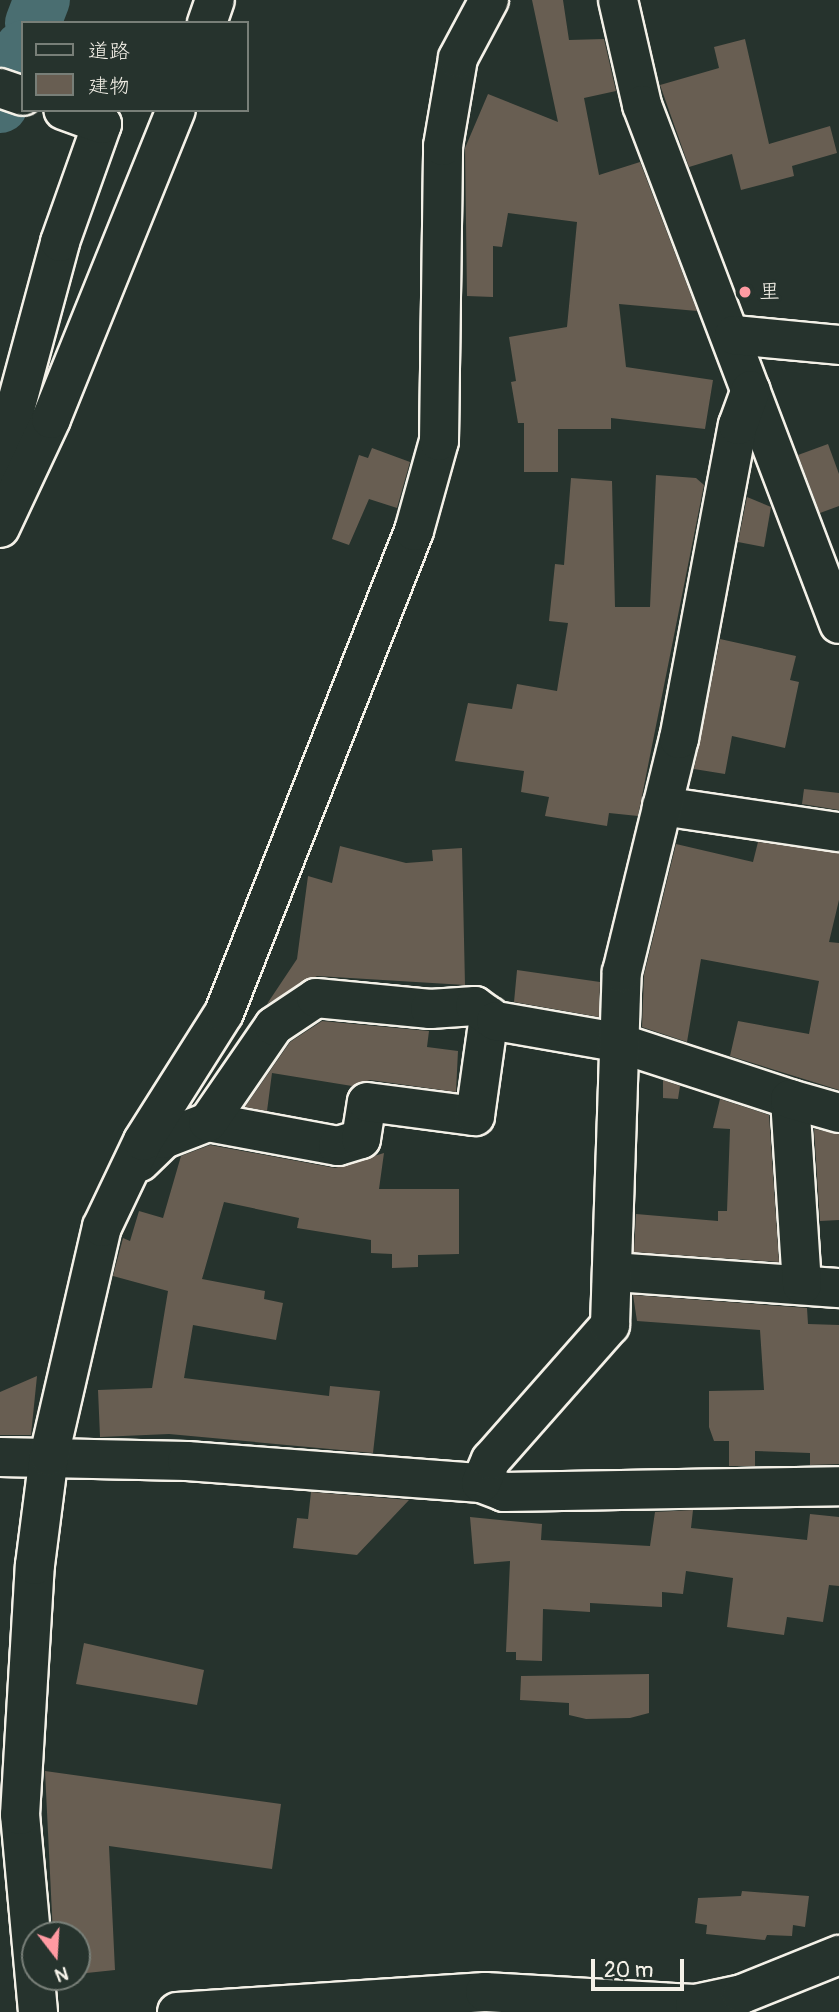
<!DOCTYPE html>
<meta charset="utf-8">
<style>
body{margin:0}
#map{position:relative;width:839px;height:2012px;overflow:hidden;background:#26332d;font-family:Pangolin,"Klee One",sans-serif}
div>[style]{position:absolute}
.river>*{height:56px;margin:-28px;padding:0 28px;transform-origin:28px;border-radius:28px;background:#4a6e71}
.building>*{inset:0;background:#685e52}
.roads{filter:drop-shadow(2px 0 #f4f1e8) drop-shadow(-2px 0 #f4f1e8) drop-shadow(0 2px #f4f1e8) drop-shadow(0 -2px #f4f1e8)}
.minor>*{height:38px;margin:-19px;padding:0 19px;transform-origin:19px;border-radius:19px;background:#26332d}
.dots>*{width:19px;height:19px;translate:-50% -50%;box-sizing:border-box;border:4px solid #26332d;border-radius:50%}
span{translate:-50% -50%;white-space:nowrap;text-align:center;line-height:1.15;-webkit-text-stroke:6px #26332d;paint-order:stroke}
.poi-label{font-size:21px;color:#f4f1e8}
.left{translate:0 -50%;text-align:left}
.legend{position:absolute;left:21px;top:21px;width:228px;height:91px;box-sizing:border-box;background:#26332d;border:2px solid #787f78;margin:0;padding:9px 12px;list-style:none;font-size:21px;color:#f4f1e8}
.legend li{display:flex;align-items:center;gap:14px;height:35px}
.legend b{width:35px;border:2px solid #787f78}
.north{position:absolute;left:21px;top:1921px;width:70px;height:70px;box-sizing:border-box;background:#26332d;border:2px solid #787f78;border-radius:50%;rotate:163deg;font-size:19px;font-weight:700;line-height:28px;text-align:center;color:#f4f1e8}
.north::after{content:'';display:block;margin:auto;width:24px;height:32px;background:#ff9aa2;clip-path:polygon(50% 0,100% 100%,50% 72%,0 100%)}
.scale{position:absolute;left:591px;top:1959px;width:93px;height:32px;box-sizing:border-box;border:4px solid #f4f1e8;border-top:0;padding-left:9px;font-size:21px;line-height:24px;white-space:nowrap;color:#f4f1e8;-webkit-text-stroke:5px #26332d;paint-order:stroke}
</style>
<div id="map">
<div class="river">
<div style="left:33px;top:23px;width:25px;rotate:-69deg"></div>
<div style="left:0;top:105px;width:61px;rotate:-68deg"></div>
</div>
<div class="building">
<div style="clip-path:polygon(532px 0,563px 0,569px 40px,604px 39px,616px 91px,584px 98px,599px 175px,640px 162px,697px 311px,619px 304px,626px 367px,713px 380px,705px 429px,611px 418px,611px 429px,558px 429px,558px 472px,524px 472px,524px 423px,518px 423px,511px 382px,516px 381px,509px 337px,567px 327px,577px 222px,508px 213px,502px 247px,493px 246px,493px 297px,467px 296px,465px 148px,488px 94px,558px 122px)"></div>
<div style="clip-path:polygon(745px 39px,769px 144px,830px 126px,837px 153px,792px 166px,794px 176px,741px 190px,732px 154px,689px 167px,660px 85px,719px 68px,714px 47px)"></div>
<div style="clip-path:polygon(828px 444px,839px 474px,839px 506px,820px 513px,798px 455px)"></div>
<div style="clip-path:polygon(372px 448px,410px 462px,397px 508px,369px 499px,349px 545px,332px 539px,359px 455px,368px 458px)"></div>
<div style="clip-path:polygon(656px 475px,696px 478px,704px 485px,638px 816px,609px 813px,607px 826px,545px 816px,549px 797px,521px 792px,524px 771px,455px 761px,468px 703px,512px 709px,517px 684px,557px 691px,568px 623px,549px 621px,555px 564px,564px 565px,571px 478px,612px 481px,615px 607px,650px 607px)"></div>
<div style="clip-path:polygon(747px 497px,771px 507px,764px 547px,738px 542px)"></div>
<div style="clip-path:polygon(720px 639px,796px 656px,790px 680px,799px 682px,785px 748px,732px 736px,725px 774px,694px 769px)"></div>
<div style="clip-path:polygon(804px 789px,839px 793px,839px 810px,802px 804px)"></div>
<div style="clip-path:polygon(758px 842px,839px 853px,839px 900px,829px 942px,839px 943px,839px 1090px,730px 1056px,738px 1021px,809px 1034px,819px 981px,701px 959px,687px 1042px,642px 1027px,644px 975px,676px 844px,753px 862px)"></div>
<div style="clip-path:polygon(340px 846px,406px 863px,433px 861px,432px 850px,462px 848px,465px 985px,317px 976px,267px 1004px,297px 959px,308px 876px,332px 883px)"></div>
<div style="clip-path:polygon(517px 970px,600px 982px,599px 1017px,514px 1002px)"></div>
<div style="clip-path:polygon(322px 1021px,429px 1031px,427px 1047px,458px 1051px,456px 1092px,370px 1080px,352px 1086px,272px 1073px,267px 1111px,245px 1107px,290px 1042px)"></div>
<div style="clip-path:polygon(663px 1080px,680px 1086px,678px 1099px,663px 1098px)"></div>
<div style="clip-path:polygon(720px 1099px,769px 1115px,779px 1262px,634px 1252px,636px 1214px,718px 1221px,718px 1211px,727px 1211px,730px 1129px,713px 1128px)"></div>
<div style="clip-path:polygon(814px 1129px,839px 1134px,839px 1220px,820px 1221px)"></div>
<div style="clip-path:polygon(210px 1145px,335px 1168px,384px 1153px,379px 1189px,459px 1189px,459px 1254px,418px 1255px,418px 1267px,392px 1268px,392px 1254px,371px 1253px,371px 1240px,297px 1228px,299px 1218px,224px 1202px,202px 1279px,265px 1291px,264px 1299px,283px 1303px,276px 1340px,193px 1325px,184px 1378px,329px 1396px,330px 1386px,380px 1391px,373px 1453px,169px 1434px,100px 1437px,98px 1390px,152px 1388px,168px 1291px,113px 1276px,123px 1238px,130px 1241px,139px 1211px,163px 1218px,181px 1156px)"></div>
<div style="clip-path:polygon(633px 1295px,807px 1308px,808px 1324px,839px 1325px,839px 1464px,810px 1465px,810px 1453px,755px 1451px,755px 1466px,729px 1466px,729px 1441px,714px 1441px,709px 1427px,709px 1391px,764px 1390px,760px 1330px,637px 1321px)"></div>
<div style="clip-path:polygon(37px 1376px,31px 1435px,0 1435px,0 1392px)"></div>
<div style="clip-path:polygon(311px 1492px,409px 1500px,357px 1555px,293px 1548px,297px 1518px,308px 1519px)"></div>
<div style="clip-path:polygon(693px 1510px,691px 1528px,807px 1540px,810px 1514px,839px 1517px,839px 1586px,829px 1585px,823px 1622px,787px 1617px,784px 1635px,727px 1627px,733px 1578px,686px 1571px,683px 1594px,662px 1592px,662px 1607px,590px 1603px,590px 1612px,543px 1609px,542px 1661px,516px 1660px,516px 1652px,506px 1652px,510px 1561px,474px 1564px,470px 1517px,542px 1524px,541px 1540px,650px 1546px,655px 1512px)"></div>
<div style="clip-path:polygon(84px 1643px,204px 1670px,197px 1705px,76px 1684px)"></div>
<div style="clip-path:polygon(649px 1674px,649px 1713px,630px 1718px,586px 1719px,569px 1715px,569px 1703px,520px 1700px,521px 1676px)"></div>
<div style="clip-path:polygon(45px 1771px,281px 1804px,272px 1869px,109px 1846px,115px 1970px,77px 1974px,77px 1935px,53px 1935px)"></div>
<div style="clip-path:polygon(742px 1891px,809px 1896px,805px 1927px,793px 1925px,792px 1936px,767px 1935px,765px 1940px,706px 1934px,707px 1925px,695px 1923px,698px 1898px,741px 1896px)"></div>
</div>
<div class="roads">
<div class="minor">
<div style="left:618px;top:0;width:108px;rotate:77.1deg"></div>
<div style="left:642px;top:105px;width:555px;rotate:69.21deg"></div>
<div style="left:207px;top:23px;width:24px;rotate:-71deg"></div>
<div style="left:0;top:88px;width:24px;rotate:19deg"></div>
<div style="left:734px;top:335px;width:105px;rotate:5.4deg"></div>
<div style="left:0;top:465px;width:231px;rotate:-74.9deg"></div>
<div style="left:60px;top:242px;width:125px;rotate:-70.4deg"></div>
<div style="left:102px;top:124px;width:41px;rotate:-160.3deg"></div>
<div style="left:0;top:528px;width:120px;rotate:-64.9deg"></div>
<div style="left:51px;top:419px;width:333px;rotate:-68deg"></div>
<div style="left:662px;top:806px;width:179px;rotate:8.4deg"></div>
<div style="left:208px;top:1122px;width:132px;rotate:10.5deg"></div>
<div style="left:338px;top:1146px;width:24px;rotate:-17deg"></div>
<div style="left:361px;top:1139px;width:37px;rotate:-81deg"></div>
<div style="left:367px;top:1102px;width:109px;rotate:7.4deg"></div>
<div style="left:475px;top:1116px;width:101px;rotate:-82deg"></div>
<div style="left:140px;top:1162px;width:33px;rotate:-44deg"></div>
<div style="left:164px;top:1139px;width:47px;rotate:-21.1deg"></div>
<div style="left:208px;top:1122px;width:116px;rotate:-55.5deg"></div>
<div style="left:274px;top:1026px;width:50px;rotate:-33.7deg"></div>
<div style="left:316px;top:998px;width:115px;rotate:5.5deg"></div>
<div style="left:430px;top:1009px;width:45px;rotate:-3.8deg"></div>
<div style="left:475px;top:1006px;width:26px;rotate:36deg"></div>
<div style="left:496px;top:1021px;width:122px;rotate:9.9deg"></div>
<div style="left:616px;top:1042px;width:183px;rotate:18.1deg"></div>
<div style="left:614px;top:1272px;width:226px;rotate:4.1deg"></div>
<div style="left:802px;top:1285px;width:186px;rotate:-93.7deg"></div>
<div style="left:790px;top:1099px;width:51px;rotate:15.9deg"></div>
<div style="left:0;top:1457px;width:187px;rotate:1.2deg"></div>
<div style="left:187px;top:1461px;width:295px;rotate:4.3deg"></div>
<div style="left:481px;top:1483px;width:25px;rotate:21deg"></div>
<div style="left:504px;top:1492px;width:335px;rotate:-1deg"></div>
<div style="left:481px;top:1483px;width:25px;rotate:-67deg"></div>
<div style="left:491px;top:1460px;width:180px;rotate:-48.6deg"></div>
<div style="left:610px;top:1325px;width:353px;rotate:-88.1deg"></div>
<div style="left:622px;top:972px;width:240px;rotate:-76.3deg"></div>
<div style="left:679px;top:739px;width:319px;rotate:-79.4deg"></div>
<div style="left:738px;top:425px;width:37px;rotate:-70deg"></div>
<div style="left:38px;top:2012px;width:198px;rotate:-95.2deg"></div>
<div style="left:20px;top:1815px;width:250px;rotate:-86.6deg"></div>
<div style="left:35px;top:1565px;width:110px;rotate:-82.7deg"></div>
<div style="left:49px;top:1456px;width:235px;rotate:-77deg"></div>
<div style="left:102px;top:1227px;width:95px;rotate:-64.5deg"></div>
<div style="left:143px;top:1141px;width:151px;rotate:-57.7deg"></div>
<div style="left:224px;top:1013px;width:518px;rotate:-68.49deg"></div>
<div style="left:414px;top:531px;width:93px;rotate:-74.5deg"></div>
<div style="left:439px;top:441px;width:295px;rotate:-89.2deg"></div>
<div style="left:443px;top:146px;width:89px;rotate:-80.3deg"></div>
<div style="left:458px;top:58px;width:66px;rotate:-61.9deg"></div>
<div style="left:177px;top:2012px;width:309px;rotate:-3.7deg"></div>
<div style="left:485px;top:1992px;width:210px;rotate:3.3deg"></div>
<div style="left:695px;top:2004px;width:48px;rotate:-12deg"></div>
<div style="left:742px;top:1994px;width:105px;rotate:-21.9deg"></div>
</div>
</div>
<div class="dots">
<div style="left:745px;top:292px;background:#ff9aa2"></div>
</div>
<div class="poi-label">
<span class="left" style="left:759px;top:292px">里</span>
</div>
<ul class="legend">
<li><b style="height:9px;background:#26332d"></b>道路</li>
<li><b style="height:19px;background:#685e52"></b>建物</li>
</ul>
<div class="north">N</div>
<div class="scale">20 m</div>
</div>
